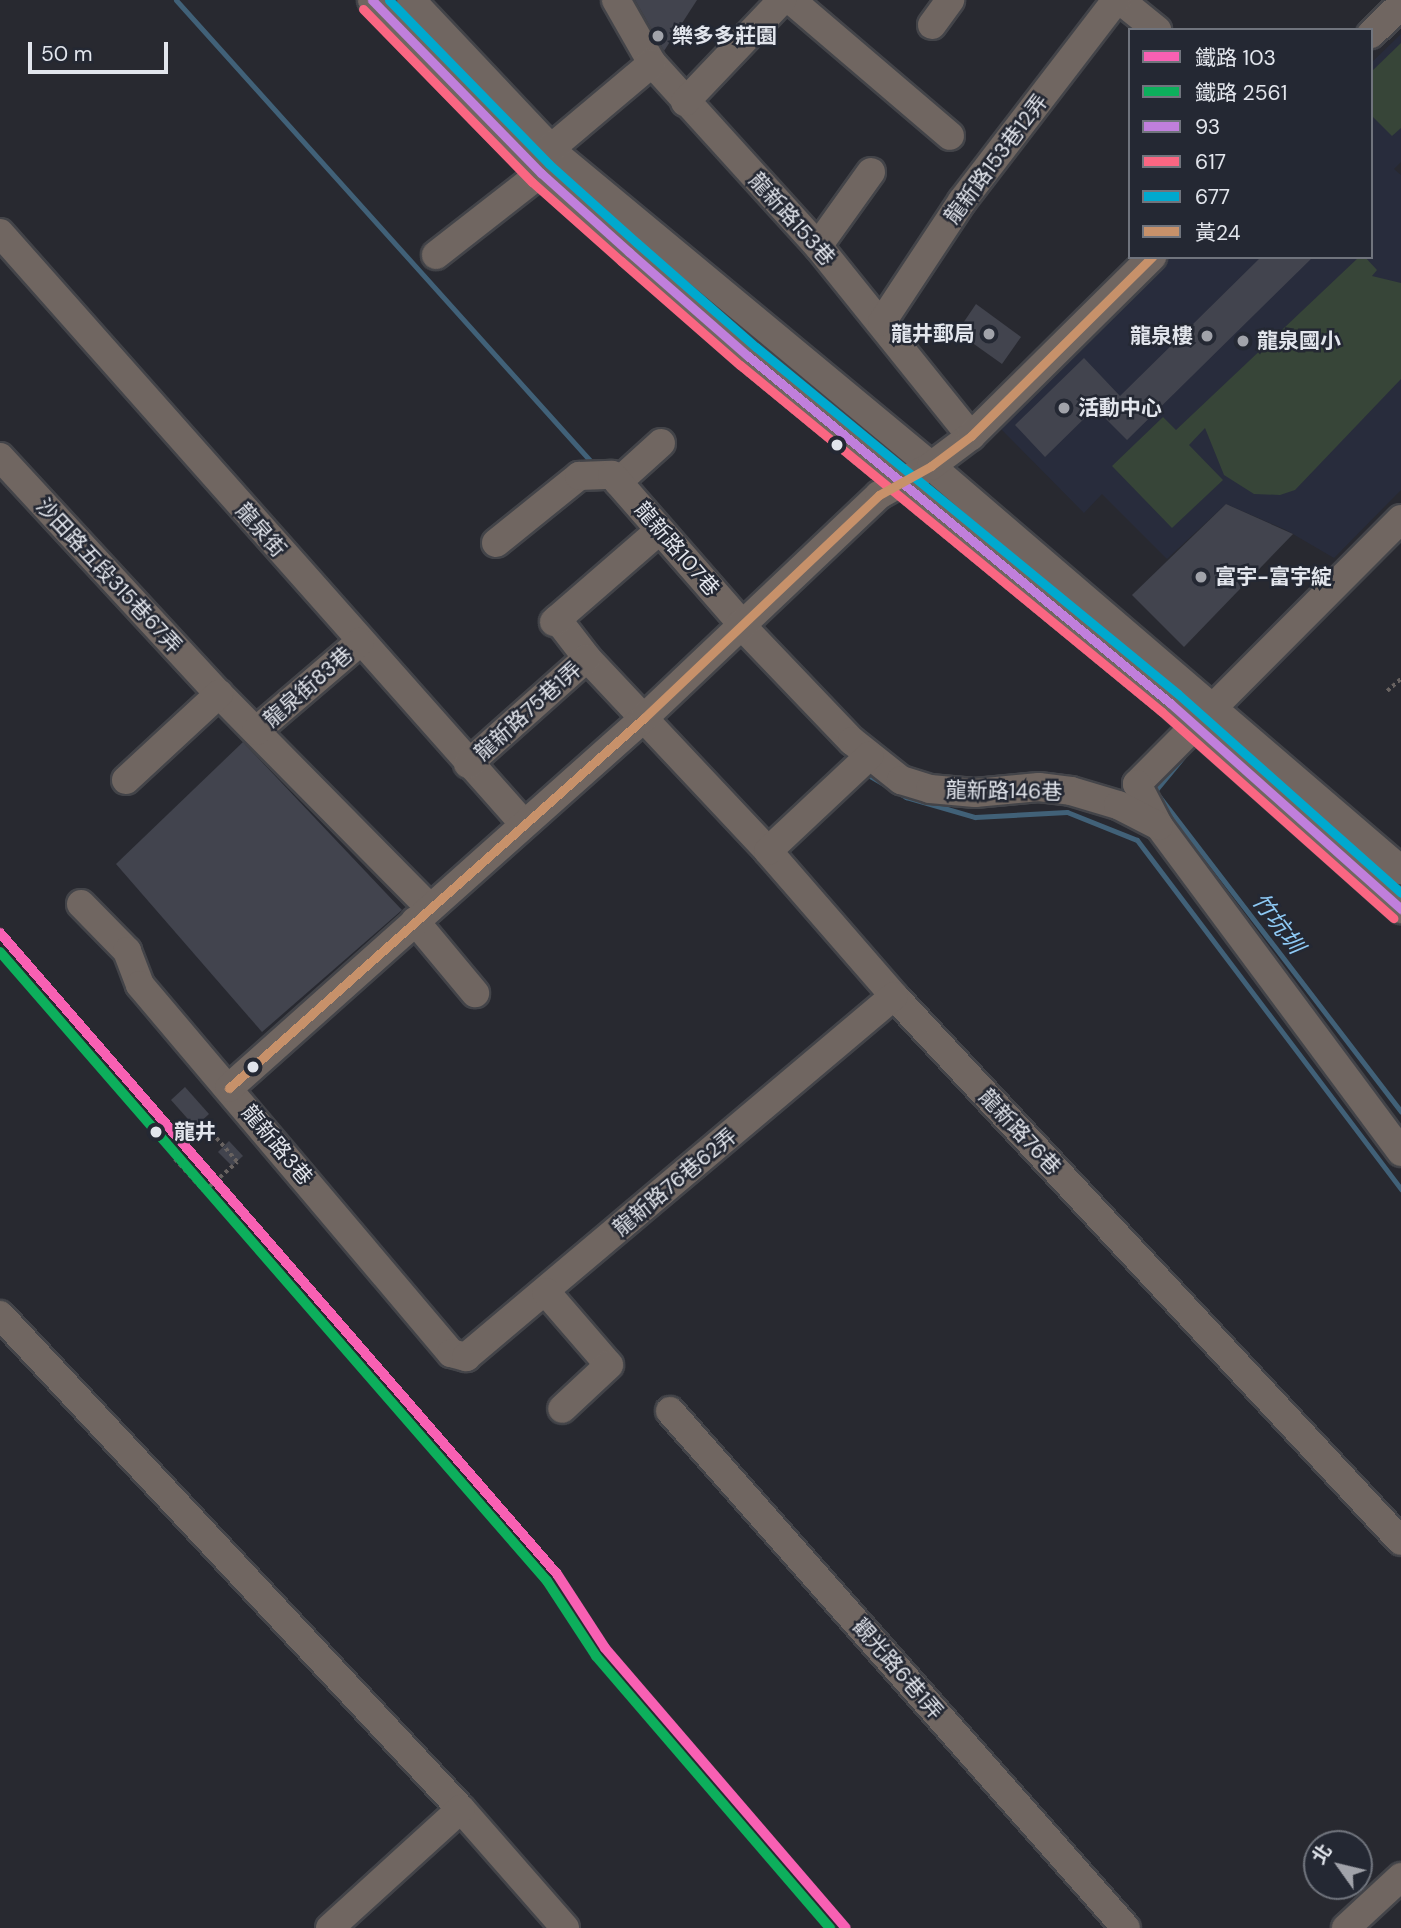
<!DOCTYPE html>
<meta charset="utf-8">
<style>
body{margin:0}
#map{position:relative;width:1401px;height:1928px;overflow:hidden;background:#282930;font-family:"DM Sans","Noto Sans TC",sans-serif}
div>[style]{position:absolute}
.built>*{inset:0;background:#282c3c}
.green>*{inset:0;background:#374538}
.stream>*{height:5px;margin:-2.5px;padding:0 2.5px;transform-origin:2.5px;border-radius:2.5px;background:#416178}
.building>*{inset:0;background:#42444e}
.path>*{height:3.5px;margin-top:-1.75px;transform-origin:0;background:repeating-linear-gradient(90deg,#686260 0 3.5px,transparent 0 7px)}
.roads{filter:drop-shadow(2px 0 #434449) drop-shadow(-2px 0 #434449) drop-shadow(0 2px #434449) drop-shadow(0 -2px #434449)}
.minor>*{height:28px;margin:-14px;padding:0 14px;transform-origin:14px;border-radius:14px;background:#706661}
.bus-1>*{height:9px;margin:-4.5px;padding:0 4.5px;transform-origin:4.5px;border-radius:4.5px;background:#c07fdc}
.bus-2>*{height:9px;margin:-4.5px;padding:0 4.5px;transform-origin:4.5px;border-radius:4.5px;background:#fa6682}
.bus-3>*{height:9px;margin:-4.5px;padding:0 4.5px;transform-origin:4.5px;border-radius:4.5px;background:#00a9ce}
.bus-4>*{height:9px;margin:-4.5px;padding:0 4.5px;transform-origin:4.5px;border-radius:4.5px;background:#c7916a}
.rail-1>*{height:10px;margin:-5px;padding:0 5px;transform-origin:5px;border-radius:5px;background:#f860b3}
.rail-2>*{height:10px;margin:-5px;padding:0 5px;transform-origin:5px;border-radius:5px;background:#0daf5c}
.dots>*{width:19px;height:19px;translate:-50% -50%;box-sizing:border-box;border:4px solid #242833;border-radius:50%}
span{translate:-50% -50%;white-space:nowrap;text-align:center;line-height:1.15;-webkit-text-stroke:5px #242833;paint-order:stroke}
.poi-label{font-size:21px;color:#e2e5ec;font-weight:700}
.left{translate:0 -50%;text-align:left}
.right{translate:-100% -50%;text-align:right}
.street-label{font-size:21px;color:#e2e5ec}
.stop-label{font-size:21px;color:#e2e5ec;font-weight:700}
.water-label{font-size:23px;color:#8ec9f4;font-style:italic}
.legend{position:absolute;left:1128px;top:28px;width:245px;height:231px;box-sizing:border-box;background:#242833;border:2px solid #70747d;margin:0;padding:9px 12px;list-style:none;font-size:21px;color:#e2e5ec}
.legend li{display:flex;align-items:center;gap:14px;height:35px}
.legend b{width:35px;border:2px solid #70747d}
.north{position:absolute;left:1303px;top:1830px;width:70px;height:70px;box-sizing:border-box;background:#242833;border:2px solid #70747d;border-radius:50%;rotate:304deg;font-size:19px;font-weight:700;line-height:28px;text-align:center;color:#e2e5ec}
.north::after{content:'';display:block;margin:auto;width:24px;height:32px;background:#a1a3aa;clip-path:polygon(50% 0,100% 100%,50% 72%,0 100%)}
.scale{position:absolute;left:28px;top:42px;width:140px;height:32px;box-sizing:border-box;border:4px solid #e2e5ec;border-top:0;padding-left:9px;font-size:21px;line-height:24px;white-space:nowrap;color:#e2e5ec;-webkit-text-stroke:5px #242833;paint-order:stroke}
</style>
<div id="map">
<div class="built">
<div style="clip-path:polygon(1401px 34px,1401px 162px,1394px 169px,1401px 175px,1401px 490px,1334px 558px,1286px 530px,1226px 504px,1167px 559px,1102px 494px,1084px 513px,998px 426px,1171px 257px,1371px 257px,1371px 63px)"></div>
</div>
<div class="green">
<div style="clip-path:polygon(1401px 43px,1401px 128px,1392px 136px,1371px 115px,1371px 72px)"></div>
<div style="clip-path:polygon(1359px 257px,1365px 257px,1377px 270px,1372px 276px,1401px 283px,1401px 379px,1295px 490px,1280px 495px,1254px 494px,1224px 475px,1205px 428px,1189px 445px,1223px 480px,1172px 528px,1112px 466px,1163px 417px,1176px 430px)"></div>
</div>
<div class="stream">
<div style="left:176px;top:0;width:627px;rotate:48.04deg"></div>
<div style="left:1183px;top:757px;width:44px;rotate:129.5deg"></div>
<div style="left:1155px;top:791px;width:404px;rotate:52.5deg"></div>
<div style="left:865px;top:773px;width:48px;rotate:30.3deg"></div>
<div style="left:906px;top:797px;width:72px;rotate:16.2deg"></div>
<div style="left:975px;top:817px;width:92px;rotate:-3.1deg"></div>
<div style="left:1067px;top:812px;width:75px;rotate:21.8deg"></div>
<div style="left:1137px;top:840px;width:438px;rotate:52.9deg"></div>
</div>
<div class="building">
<div style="clip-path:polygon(635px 0,697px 0,664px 51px)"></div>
<div style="clip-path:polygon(1261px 257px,1313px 257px,1127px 440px,1095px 408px,1045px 457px,1015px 425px,1084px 358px,1120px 396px)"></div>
<div style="clip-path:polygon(976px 304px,1021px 337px,1002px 364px,957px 332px)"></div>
<div style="clip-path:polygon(1226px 504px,1293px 534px,1184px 647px,1132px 595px)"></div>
<div style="clip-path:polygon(243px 742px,402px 910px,262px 1032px,116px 864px)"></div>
<div style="clip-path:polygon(185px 1087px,209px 1114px,195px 1127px,171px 1100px)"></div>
<div style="clip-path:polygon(229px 1141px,243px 1156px,232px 1166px,218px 1152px)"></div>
</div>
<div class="path">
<div style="left:1387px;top:691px;width:18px;rotate:-41deg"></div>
<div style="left:175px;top:1159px;width:43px;rotate:47.8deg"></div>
<div style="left:204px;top:1191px;width:44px;rotate:-41.3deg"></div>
<div style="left:237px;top:1162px;width:43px;rotate:-131.2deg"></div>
</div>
<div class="roads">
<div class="minor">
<div style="left:372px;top:0;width:242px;rotate:45.7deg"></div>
<div style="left:541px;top:173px;width:118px;rotate:41.9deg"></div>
<div style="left:629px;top:252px;width:158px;rotate:41.2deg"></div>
<div style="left:748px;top:356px;width:546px;rotate:39.43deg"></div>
<div style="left:1170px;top:703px;width:310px;rotate:41.7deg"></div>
<div style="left:411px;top:0;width:214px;rotate:46.7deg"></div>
<div style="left:558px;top:156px;width:485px;rotate:39.7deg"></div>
<div style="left:931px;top:466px;width:620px;rotate:40.68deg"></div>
<div style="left:616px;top:0;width:73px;rotate:60.3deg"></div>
<div style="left:652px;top:63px;width:247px;rotate:47.8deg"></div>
<div style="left:818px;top:246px;width:244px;rotate:51.2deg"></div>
<div style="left:791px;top:0;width:209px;rotate:40.5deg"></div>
<div style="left:1120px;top:0;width:48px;rotate:39deg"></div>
<div style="left:932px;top:25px;width:31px;rotate:-54deg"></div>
<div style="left:1371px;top:34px;width:42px;rotate:-44deg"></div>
<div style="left:685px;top:102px;width:141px;rotate:-46.4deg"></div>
<div style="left:537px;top:160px;width:150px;rotate:-40.1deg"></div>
<div style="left:0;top:233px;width:790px;rotate:48.44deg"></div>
<div style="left:818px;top:246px;width:91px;rotate:-54.4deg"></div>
<div style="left:436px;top:255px;width:133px;rotate:-38deg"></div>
<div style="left:882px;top:322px;width:145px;rotate:-56.5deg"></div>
<div style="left:962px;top:201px;width:253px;rotate:-52.5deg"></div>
<div style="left:0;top:457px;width:323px;rotate:47.3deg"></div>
<div style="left:219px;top:694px;width:301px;rotate:45.4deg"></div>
<div style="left:618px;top:482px;width:58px;rotate:-42.2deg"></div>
<div style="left:1401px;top:519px;width:374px;rotate:134.9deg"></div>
<div style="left:1137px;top:784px;width:47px;rotate:62.4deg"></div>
<div style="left:1159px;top:826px;width:406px;rotate:53.4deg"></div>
<div style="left:496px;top:543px;width:107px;rotate:-38.9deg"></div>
<div style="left:579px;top:476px;width:33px;rotate:-2deg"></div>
<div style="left:612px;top:475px;width:196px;rotate:48.9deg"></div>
<div style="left:557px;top:619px;width:49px;rotate:52.4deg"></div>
<div style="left:587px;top:658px;width:265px;rotate:46.8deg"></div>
<div style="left:768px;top:851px;width:192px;rotate:49deg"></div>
<div style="left:894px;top:996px;width:744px;rotate:47.07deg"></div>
<div style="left:554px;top:622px;width:140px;rotate:-41deg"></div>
<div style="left:740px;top:624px;width:162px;rotate:46.3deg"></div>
<div style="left:852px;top:741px;width:63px;rotate:38.5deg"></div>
<div style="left:901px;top:780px;width:30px;rotate:17deg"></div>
<div style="left:930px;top:789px;width:45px;rotate:5.1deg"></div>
<div style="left:975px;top:793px;width:64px;rotate:-5.4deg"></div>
<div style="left:1039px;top:787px;width:32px;rotate:7deg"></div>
<div style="left:1071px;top:791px;width:49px;rotate:16.6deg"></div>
<div style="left:1118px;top:805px;width:46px;rotate:27.1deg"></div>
<div style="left:256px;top:731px;width:137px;rotate:-40.6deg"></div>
<div style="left:468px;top:764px;width:159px;rotate:-41.7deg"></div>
<div style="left:126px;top:780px;width:127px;rotate:-42.8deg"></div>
<div style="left:768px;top:851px;width:139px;rotate:-43.2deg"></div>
<div style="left:81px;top:904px;width:66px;rotate:45.6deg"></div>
<div style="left:127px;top:951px;width:36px;rotate:69deg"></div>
<div style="left:140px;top:985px;width:482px;rotate:49.8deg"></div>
<div style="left:451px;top:1353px;width:16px;rotate:15deg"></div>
<div style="left:466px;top:1357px;width:560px;rotate:-40.15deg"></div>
<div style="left:415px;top:921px;width:94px;rotate:50.2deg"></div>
<div style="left:229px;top:1088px;width:556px;rotate:-41.72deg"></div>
<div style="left:644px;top:718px;width:324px;rotate:-43.5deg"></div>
<div style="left:879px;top:495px;width:60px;rotate:-29.1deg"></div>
<div style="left:931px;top:466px;width:50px;rotate:-36.9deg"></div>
<div style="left:971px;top:436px;width:255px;rotate:-44.7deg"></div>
<div style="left:546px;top:1292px;width:96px;rotate:49.2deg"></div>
<div style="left:609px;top:1365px;width:64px;rotate:136.9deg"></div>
<div style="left:0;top:1315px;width:676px;rotate:46.98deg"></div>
<div style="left:461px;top:1809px;width:158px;rotate:48.8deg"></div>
<div style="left:670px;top:1411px;width:689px;rotate:48.59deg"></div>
<div style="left:330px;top:1928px;width:177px;rotate:-42.3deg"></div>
<div style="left:1346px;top:1928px;width:75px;rotate:-42.8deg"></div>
</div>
</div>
<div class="bus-1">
<div style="left:372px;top:0;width:242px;rotate:45.7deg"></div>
<div style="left:541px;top:173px;width:118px;rotate:41.9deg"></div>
<div style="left:629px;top:252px;width:158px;rotate:41.2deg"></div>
<div style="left:748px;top:356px;width:546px;rotate:39.43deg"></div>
<div style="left:1170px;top:703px;width:310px;rotate:41.7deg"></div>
</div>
<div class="bus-2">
<div style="left:363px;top:9px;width:242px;rotate:45.7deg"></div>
<div style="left:532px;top:182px;width:119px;rotate:41.6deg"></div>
<div style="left:621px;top:261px;width:158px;rotate:41.2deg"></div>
<div style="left:740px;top:365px;width:546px;rotate:39.43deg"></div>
<div style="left:1162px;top:712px;width:310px;rotate:41.7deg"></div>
</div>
<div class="bus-3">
<div style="left:389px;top:0;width:229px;rotate:45.7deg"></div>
<div style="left:549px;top:164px;width:118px;rotate:41.9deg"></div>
<div style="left:637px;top:243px;width:158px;rotate:41.2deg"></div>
<div style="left:756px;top:347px;width:546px;rotate:39.43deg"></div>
<div style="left:1178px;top:694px;width:299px;rotate:41.7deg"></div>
</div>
<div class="bus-4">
<div style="left:229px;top:1088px;width:556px;rotate:-41.72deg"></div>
<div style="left:644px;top:718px;width:324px;rotate:-43.5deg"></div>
<div style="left:879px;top:495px;width:60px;rotate:-29.1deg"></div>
<div style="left:931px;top:466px;width:50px;rotate:-36.9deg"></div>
<div style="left:971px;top:436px;width:255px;rotate:-44.7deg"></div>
</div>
<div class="rail-1">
<div style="left:0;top:933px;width:849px;rotate:49.01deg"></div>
<div style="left:557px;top:1574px;width:88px;rotate:57deg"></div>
<div style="left:605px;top:1648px;width:369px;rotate:49.3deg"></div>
</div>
<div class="rail-2">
<div style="left:0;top:952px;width:834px;rotate:48.99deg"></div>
<div style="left:547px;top:1581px;width:90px;rotate:56.8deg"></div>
<div style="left:596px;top:1656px;width:359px;rotate:49.3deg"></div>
</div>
<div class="dots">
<div style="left:658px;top:36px;background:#a1a3aa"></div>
<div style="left:989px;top:334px;background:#a1a3aa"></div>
<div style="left:1207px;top:336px;background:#a1a3aa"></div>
<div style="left:1243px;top:341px;background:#a1a3aa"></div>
<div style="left:1064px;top:408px;background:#a1a3aa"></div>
<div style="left:837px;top:445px;background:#e2e5ec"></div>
<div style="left:1201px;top:577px;background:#a1a3aa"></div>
<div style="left:253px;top:1067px;background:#e2e5ec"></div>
<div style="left:156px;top:1132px;background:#e2e5ec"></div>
</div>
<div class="poi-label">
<span class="left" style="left:672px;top:36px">樂多多莊園</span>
<span class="right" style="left:975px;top:334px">龍井郵局</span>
<span class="right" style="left:1193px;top:336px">龍泉樓</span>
<span class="left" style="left:1257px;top:341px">龍泉國小</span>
<span class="left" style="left:1078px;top:408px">活動中心</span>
<span class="left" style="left:1215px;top:577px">富宇-富宇綻</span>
</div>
<div class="street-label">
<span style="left:996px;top:159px;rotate:-53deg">龍新路153巷12弄</span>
<span style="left:792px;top:219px;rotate:48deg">龍新路153巷</span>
<span style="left:261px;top:530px;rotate:49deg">龍泉街</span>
<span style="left:677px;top:549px;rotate:49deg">龍新路107巷</span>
<span style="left:109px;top:576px;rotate:47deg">沙田路五段315巷67弄</span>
<span style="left:308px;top:687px;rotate:-41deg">龍泉街83巷</span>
<span style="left:528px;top:711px;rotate:-42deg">龍新路75巷1弄</span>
<span style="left:1004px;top:791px;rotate:1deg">龍新路146巷</span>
<span style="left:1020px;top:1132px;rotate:47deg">龍新路76巷</span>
<span style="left:277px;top:1145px;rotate:50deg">龍新路3巷</span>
<span style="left:675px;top:1182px;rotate:-40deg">龍新路76巷62弄</span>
<span style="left:898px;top:1669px;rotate:49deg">觀光路6巷1弄</span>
</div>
<div class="stop-label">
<span class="left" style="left:174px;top:1132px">龍井</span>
</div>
<div class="water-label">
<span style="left:1278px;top:923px;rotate:53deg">竹坑圳</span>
</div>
<ul class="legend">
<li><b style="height:9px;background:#f860b3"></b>鐵路 103</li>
<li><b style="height:9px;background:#0daf5c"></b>鐵路 2561</li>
<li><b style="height:9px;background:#c07fdc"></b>93</li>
<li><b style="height:9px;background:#fa6682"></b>617</li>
<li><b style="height:9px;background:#00a9ce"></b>677</li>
<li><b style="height:9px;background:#c7916a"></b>黃24</li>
</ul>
<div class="north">北</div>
<div class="scale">50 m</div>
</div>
